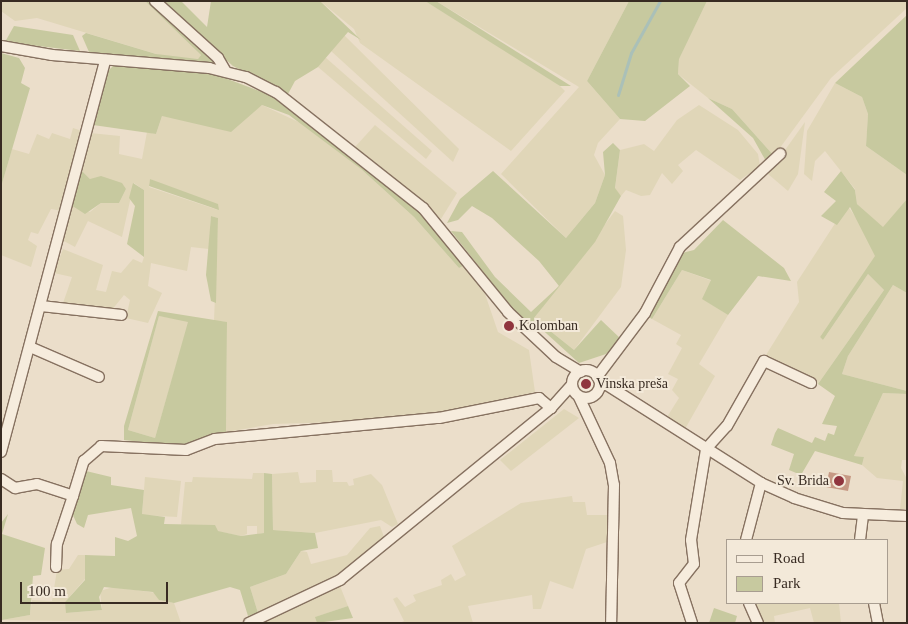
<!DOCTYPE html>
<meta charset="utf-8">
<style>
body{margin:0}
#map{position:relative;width:908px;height:624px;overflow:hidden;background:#ebdeca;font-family:"Times New Roman",serif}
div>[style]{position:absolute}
.farmland>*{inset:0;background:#e0d6b8}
.green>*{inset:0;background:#c7c99f}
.stream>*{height:3px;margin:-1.5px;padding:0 1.5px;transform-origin:1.5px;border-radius:1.5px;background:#aac0b8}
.building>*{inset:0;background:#c69984}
.roads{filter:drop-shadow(1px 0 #867160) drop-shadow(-1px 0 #867160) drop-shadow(0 1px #867160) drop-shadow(0 -1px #867160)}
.minor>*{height:10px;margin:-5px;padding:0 5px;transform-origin:5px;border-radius:5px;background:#f6ecdd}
.minor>.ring{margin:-5px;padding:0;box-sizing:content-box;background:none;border:10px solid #f6ecdd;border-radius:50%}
.dots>*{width:14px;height:14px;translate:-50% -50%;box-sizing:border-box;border:2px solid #f3e9d9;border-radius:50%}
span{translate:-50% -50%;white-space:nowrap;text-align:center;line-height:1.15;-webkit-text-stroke:4px #f3e9d9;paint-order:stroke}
.poi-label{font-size:14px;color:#382b22}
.left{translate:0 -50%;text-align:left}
.right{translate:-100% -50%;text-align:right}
.frame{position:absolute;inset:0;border:2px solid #382b22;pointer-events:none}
.legend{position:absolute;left:726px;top:539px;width:162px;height:65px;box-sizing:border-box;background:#f3e9d9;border:1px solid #a89d90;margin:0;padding:6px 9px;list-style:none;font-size:15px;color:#382b22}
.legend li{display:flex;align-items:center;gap:10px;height:25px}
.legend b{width:25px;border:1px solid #a89d90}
.scale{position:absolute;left:20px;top:582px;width:148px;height:22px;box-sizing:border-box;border:2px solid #382b22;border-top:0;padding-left:6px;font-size:15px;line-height:18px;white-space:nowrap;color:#382b22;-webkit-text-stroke:4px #f3e9d9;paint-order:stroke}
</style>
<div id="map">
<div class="farmland">
<div style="clip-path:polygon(1px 1px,145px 1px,201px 55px,198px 59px,163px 56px,37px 18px,15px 21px,1px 11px)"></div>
<div style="clip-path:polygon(320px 1px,425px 1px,552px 78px,565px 91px,511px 151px,360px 43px,354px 29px)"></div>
<div style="clip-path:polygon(436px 1px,629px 1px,587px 81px,620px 119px,598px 143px,594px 155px,605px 175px,595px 203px,566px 238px,501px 174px,579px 87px)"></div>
<div style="clip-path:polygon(707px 1px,907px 1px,907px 8px,831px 78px,774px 156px,732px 109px,708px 98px,678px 74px,679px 58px)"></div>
<div style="clip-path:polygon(344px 35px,459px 149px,453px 162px,331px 51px)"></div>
<div style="clip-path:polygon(325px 57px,432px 151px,426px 159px,318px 67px)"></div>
<div style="clip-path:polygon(835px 83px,862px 97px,868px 114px,866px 146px,907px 175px,907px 199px,883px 228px,857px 204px,855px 189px,825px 151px,815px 161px,812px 181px,804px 174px,807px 131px)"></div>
<div style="clip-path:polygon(evenodd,262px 105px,307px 126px,361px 169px,414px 217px,459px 268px,463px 266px,485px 294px,498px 332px,529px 350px,535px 392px,407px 420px,273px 424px,226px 432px,227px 322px,214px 321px,218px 218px,211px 216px,209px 249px,191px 247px,187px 271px,151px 263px,148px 286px,162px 293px,148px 323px,126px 318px,130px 300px,124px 295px,111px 311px,62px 306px,72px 277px,54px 273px,63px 249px,103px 265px,96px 290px,106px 292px,112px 271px,121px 273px,133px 259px,142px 263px,144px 257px,144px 190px,134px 183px,122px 237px,88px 221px,75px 247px,62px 240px,71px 205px,90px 212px,101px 203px,119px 203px,126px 189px,90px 179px,79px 168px,90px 133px,120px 136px,119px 154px,142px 159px,147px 132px,156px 134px,162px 116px,238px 123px,262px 105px,150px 179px,218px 210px,149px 187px,150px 179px)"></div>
<div style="clip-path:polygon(699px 105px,738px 130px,758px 154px,760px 166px,740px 180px,696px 150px,678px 165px,683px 171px,672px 184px,662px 173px,650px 195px,641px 196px,626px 190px,621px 196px,615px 189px,620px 150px,644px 144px,654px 151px,677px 120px)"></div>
<div style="clip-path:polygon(805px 122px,798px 174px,788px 191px,768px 174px)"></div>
<div style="clip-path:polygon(375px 125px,457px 193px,441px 219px,355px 147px)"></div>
<div style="clip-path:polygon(73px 128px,82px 131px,62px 211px,51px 209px,38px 234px,31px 232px,28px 240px,37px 246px,31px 267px,1px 255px,1px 187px,12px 149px,29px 154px,37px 134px,49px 139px,52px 133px,70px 139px)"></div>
<div style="clip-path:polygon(847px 205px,866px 232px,876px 256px,820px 337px,823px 340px,868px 274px,884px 290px,818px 384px,766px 355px,799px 302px,797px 282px)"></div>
<div style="clip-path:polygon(615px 211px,623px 216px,626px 250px,621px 287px,574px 350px,534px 318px)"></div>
<div style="clip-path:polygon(682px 270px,712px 281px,703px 299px,728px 315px,699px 364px,715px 376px,685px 429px,667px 417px,679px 398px,672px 390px,678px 379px,668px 374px,682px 348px,676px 344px,681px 335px,652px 319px)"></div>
<div style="clip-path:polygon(893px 285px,907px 293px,907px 391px,842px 374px,848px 356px)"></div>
<div style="clip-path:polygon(159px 316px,189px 321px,155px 438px,128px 430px)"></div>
<div style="clip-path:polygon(883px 393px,907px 394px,907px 460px,902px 460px,901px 468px,907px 479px,907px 509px,900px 509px,903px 481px,877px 478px,862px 465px,864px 457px,854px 456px)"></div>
<div style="clip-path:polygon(564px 409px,579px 418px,511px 471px,500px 460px)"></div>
<div style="clip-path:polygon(316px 470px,332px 470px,333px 482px,347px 482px,349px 486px,354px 485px,353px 479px,371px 474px,382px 485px,398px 524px,392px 527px,381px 520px,315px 533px,273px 530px,272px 474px,298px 472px,300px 483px,316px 482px)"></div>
<div style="clip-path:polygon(253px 473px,264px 473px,264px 533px,257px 534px,257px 526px,247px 526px,247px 534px,241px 536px,181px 524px,185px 482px,192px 482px,193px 477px,252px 479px)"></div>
<div style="clip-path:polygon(145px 477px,181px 481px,177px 517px,142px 515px)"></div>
<div style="clip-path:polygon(572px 496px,573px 502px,585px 502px,587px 515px,610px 515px,610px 541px,586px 549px,573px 589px,550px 581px,541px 609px,533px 609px,532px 595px,468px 606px,473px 623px,400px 623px,404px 621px,393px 599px,397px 597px,405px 607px,416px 601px,413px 595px,442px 585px,441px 580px,451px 574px,455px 581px,466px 575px,452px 546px,521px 503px)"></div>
<div style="clip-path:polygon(380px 526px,384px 537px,335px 578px,258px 613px,250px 587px,286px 574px,301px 551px,307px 552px,311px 564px,347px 555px,370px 528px)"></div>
<div style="clip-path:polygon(78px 555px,85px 555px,85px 579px,65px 602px,67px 613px,102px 610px,100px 591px,113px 587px,157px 593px,159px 600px,174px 603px,181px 623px,2px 620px,30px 615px,32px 600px,52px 601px,57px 570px,69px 569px)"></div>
<div style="clip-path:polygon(340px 586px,348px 606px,316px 617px,317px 623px,262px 623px)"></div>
<div style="clip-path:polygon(750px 603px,839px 603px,841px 623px,814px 623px,810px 608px,774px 616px,775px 623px,760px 623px)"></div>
</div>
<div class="green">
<div style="clip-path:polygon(145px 1px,151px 1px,216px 64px,89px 52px,82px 36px,86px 33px,156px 54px,198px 59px,201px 55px)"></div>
<div style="clip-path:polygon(160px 1px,181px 1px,207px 27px,211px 1px,320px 1px,361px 40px,348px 32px,318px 67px,295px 81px,288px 94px,233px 66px)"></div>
<div style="clip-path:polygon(425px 1px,436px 1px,571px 86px,560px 86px)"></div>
<div style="clip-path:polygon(629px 1px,707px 1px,679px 59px,678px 74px,690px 86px,645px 121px,620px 119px,587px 81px)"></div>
<div style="clip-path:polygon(907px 15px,907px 175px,866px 146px,868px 114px,862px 97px,835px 83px)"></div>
<div style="clip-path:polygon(14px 26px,73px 35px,80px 51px,5px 42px)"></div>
<div style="clip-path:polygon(1px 53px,19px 58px,25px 68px,21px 83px,30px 88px,1px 187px)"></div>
<div style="clip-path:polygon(114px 65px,209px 72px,270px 95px,419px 210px,463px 266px,459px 268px,414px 217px,361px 169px,289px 115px,262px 105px,231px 132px,162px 116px,156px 134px,93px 125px,106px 73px)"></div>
<div style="clip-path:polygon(708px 98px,732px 109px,774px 156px,767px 163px,753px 138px)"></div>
<div style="clip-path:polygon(613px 143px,620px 150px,615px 188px,621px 196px,595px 242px,534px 318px,574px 350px,601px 320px,621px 339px,606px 354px,579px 363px,536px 324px,521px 320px,451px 231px,462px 232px,495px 277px,531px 312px,559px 286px,539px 261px,492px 218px,472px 206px,458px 220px,447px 223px,460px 199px,493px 171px,566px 238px,595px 203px,605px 175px,603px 152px)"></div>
<div style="clip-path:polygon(79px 168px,90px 179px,101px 176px,122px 183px,126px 189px,119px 203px,101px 203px,85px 214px,71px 205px)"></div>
<div style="clip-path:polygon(841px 171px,855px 190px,857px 204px,883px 227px,907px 199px,907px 293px,893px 285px,848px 356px,842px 374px,907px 391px,907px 394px,883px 393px,854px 456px,864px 457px,862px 465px,815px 451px,801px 475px,789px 470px,794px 454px,771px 445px,775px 433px,778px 428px,812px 443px,815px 437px,825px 441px,828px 433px,834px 435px,837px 426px,822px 424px,835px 396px,818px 384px,884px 290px,868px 274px,823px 340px,820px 337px,875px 256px,850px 207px,837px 225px,821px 216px,836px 201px,824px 192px)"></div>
<div style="clip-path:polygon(150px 179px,218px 204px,219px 210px,149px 186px)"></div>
<div style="clip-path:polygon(133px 183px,144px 190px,144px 257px,127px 244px,135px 206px,129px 198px)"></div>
<div style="clip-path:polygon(211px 216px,218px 218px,216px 303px,211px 301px,206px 275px)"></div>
<div style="clip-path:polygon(723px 220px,784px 268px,791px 281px,758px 276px,728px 315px,702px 299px,711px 280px,682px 270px,652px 319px,647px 316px,682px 253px,694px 250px)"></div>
<div style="clip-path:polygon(evenodd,158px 311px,227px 322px,226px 432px,177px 446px,124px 440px,124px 426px,158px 311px,159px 316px,188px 322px,155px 438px,128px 430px,159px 316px)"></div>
<div style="clip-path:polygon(86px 471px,111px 477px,111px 485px,144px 490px,142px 514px,165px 517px,164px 524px,215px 525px,218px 531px,241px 536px,264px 533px,264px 473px,272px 474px,273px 530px,315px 533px,318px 548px,301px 551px,286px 574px,250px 587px,258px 613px,248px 616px,240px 590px,230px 587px,174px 603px,159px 600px,153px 592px,104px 587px,99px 597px,102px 610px,66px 613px,65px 602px,85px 580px,85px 555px,115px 556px,115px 537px,128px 541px,137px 536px,131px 508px,88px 515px,84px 528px,77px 524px,72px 513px)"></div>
<div style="clip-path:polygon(8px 514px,2px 534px,45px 548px,41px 575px,33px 576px,30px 615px,2px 620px,1px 523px)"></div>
<div style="clip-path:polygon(348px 606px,353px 618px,317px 623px,315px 617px)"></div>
<div style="clip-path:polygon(714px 608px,737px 616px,735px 623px,709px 623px)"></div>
</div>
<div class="stream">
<div style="left:618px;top:95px;width:44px;rotate:-72.8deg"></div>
<div style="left:631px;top:53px;width:60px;rotate:-60.9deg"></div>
</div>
<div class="building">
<div style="clip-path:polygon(829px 472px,851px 476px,848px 491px,826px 487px)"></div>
</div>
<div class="roads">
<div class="minor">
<div style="left:155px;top:1px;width:85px;rotate:42.1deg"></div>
<div style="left:218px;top:58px;width:16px;rotate:60deg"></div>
<div style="left:1px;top:46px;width:52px;rotate:10deg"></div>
<div style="left:52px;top:55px;width:158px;rotate:4.7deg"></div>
<div style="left:209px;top:68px;width:38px;rotate:14deg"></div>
<div style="left:246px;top:77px;width:34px;rotate:27deg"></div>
<div style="left:276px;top:92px;width:187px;rotate:38.3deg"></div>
<div style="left:423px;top:208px;width:134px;rotate:50.7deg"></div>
<div style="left:508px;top:312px;width:66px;rotate:43.2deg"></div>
<div style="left:556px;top:357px;width:29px;rotate:31deg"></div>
<div style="left:41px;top:306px;width:81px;rotate:6.3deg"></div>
<div style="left:30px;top:347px;width:75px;rotate:23.5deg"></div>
<div class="ring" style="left:572px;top:370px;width:18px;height:18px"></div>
<div style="left:597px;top:377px;width:80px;rotate:-53.1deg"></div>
<div style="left:645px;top:313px;width:75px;rotate:-62.1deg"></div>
<div style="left:680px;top:247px;width:137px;rotate:-42.9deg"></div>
<div style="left:599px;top:380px;width:192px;rotate:32.4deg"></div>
<div style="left:761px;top:483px;width:36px;rotate:24deg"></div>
<div style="left:794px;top:498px;width:51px;rotate:17deg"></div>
<div style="left:843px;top:513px;width:64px;rotate:2.7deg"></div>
<div style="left:579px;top:397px;width:73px;rotate:64.8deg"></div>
<div style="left:610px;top:463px;width:22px;rotate:80deg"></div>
<div style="left:614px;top:485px;width:138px;rotate:91.2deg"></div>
<div style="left:1px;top:452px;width:406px;rotate:-75.1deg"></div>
<div style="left:1px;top:479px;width:17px;rotate:33deg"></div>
<div style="left:15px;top:488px;width:22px;rotate:-10deg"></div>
<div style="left:37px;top:484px;width:38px;rotate:18deg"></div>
<div style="left:73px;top:496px;width:37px;rotate:-73deg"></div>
<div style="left:84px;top:461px;width:23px;rotate:-41deg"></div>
<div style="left:101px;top:446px;width:85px;rotate:2.7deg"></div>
<div style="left:186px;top:450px;width:31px;rotate:-21deg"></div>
<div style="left:215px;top:439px;width:225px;rotate:-5.4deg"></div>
<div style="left:439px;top:418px;width:102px;rotate:-11.3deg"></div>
<div style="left:539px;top:398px;width:16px;rotate:40deg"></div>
<div style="left:746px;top:540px;width:59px;rotate:-75.3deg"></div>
<div style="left:860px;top:540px;width:25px;rotate:-83deg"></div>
<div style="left:56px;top:567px;width:23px;rotate:-88deg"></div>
<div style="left:57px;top:544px;width:51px;rotate:-71.6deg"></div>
<div style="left:749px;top:603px;width:22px;rotate:66deg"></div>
<div style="left:874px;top:603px;width:20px;rotate:79deg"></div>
<div style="left:249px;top:623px;width:101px;rotate:-25.3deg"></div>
<div style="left:340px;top:580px;width:272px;rotate:-39.2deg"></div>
<div style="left:551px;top:408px;width:31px;rotate:-48deg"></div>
<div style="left:692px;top:623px;width:42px;rotate:-108deg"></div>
<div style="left:679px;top:583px;width:24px;rotate:-52deg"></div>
<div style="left:694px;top:564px;width:24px;rotate:-97deg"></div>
<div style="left:691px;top:540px;width:92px;rotate:-80.6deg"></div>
<div style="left:706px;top:449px;width:31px;rotate:-48deg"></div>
<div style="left:727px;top:426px;width:75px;rotate:-60.4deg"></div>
<div style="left:764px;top:361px;width:52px;rotate:25.1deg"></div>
</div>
</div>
<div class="dots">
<div style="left:509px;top:326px;background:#90353e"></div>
<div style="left:586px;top:384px;background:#90353e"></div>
<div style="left:839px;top:481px;background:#90353e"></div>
</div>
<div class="poi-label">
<span class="left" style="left:519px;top:326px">Kolomban</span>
<span class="left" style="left:596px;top:384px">Vinska preša</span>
<span class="right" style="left:829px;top:481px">Sv. Brida</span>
</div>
<div class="frame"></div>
<ul class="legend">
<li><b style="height:6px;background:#f6ecdd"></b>Road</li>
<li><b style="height:14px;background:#c7c99f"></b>Park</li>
</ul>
<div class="scale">100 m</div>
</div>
